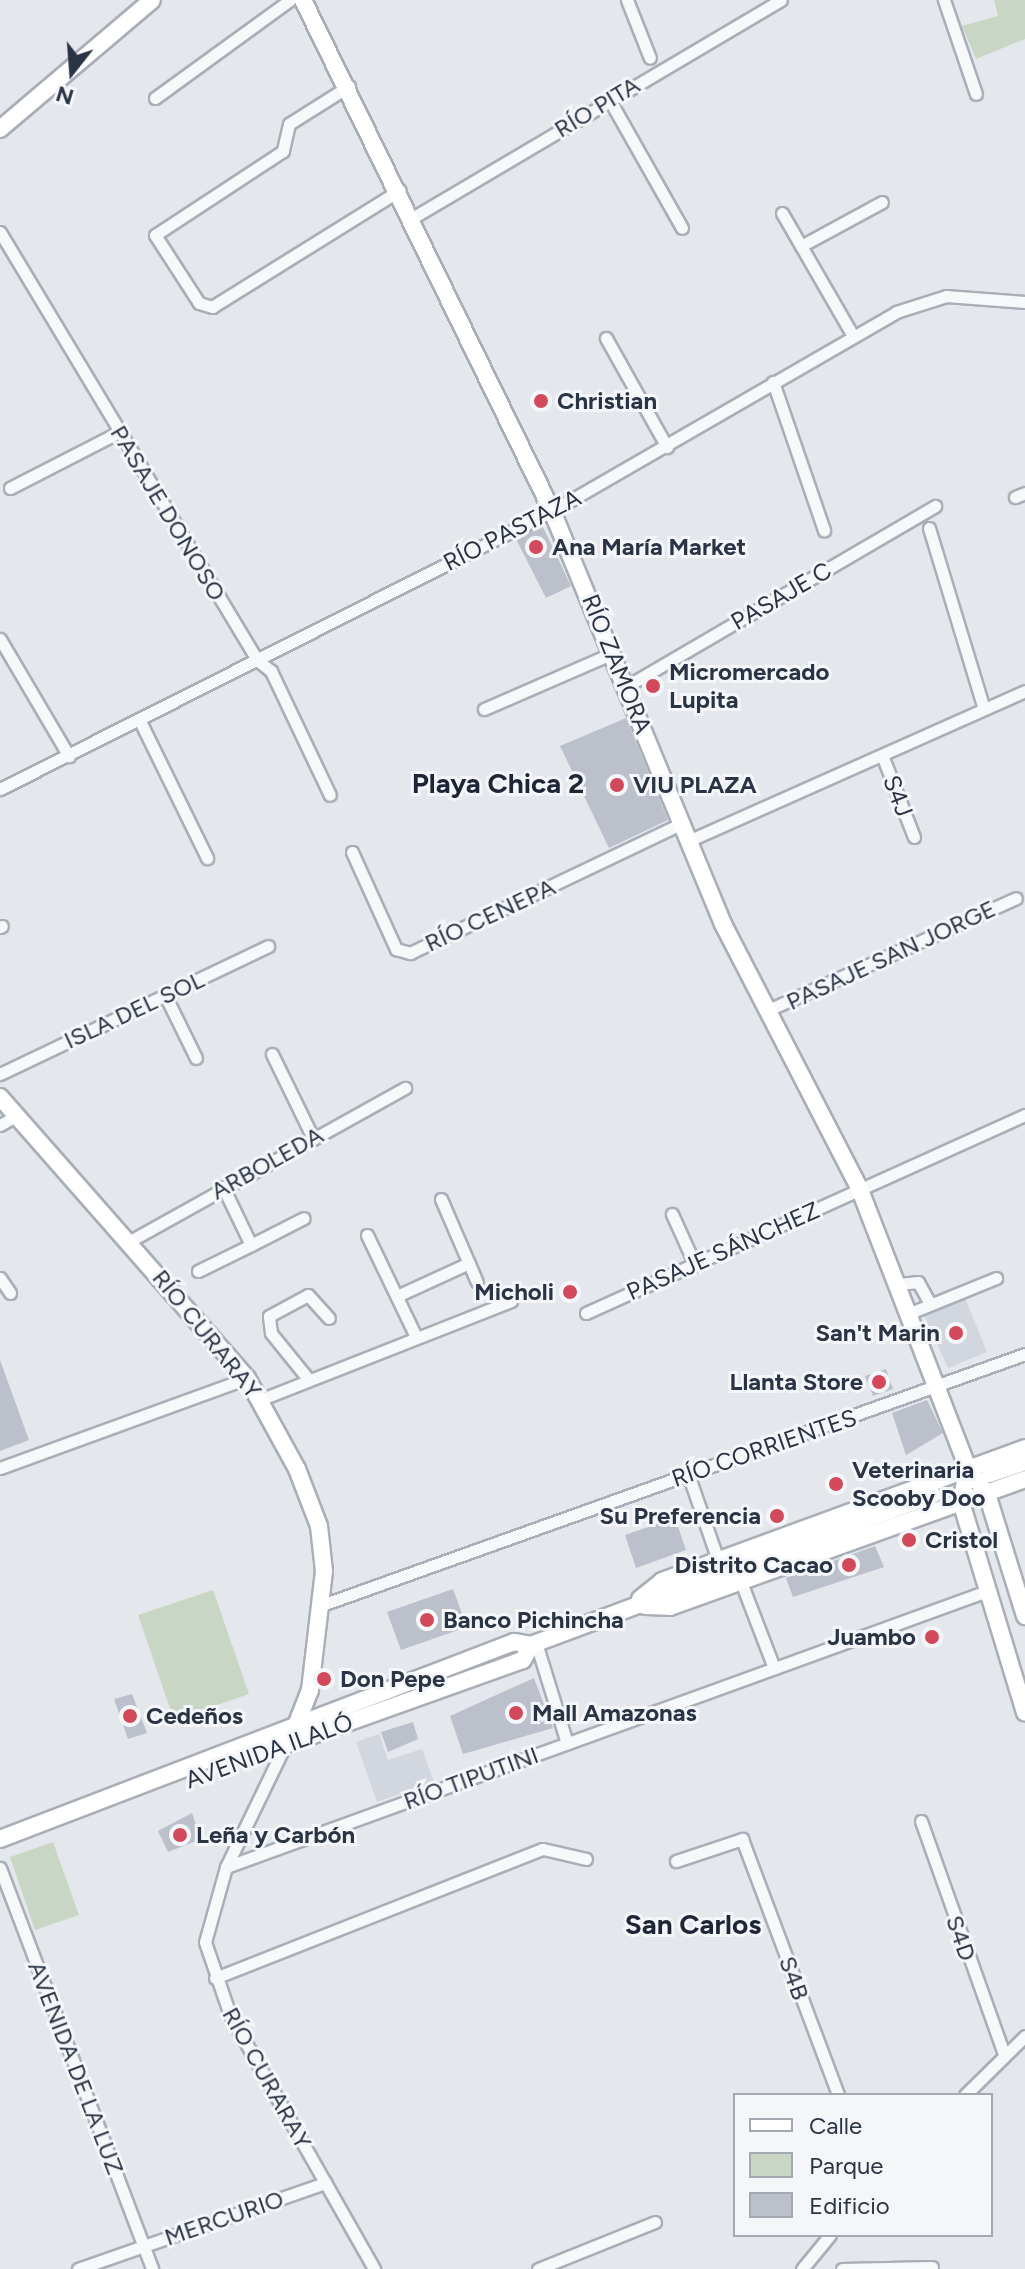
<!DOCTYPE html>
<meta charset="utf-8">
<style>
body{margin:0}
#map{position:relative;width:1025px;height:2269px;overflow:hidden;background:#e4e7ec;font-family:Figtree,sans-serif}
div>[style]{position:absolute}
.built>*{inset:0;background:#d2d6de}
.green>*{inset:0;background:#c9d6c5}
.building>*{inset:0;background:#bbc0ca}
.secondary-tunnel>*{height:16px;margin-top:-8px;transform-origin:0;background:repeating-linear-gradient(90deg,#bfc3cb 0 16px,transparent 0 24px)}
.roads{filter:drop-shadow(2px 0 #a9aeb7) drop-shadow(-2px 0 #a9aeb7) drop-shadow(0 2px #a9aeb7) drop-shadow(0 -2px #a9aeb7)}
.street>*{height:11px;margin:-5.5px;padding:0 5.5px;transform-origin:5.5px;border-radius:5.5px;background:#f7f8fa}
.secondary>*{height:16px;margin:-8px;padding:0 8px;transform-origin:8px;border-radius:8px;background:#fff}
.dots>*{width:22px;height:22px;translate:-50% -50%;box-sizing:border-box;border:4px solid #f4f6f9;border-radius:50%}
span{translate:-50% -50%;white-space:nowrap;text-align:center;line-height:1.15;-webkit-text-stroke:6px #f4f6f9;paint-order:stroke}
.street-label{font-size:24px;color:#2b3445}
.poi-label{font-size:24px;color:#2b3445;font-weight:700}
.left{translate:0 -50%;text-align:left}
.right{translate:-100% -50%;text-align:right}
.quarter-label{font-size:28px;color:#1d2536;font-weight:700}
.legend{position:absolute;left:733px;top:2093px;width:260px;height:144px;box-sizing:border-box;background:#f4f6f9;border:2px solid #a4a8b1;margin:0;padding:10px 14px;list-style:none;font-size:24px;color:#2b3445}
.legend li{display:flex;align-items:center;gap:16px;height:40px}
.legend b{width:40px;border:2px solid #a4a8b1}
.north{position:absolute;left:32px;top:32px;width:80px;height:80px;-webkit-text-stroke:6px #f4f6f9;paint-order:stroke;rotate:197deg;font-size:22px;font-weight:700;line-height:32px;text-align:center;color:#2b3445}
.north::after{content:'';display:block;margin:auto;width:28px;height:36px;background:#2b3445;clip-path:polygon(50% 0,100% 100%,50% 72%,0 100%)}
</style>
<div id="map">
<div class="built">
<div style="clip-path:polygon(965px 1298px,987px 1352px,948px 1368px,924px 1315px)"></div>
<div style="clip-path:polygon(379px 1734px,388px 1760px,422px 1749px,434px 1782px,377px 1802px,356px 1742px)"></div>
</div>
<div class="green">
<div style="clip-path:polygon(994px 0,1025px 0,1025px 39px,976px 59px,962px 26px,998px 16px)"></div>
<div style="clip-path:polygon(213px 1590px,249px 1694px,174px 1720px,138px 1615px)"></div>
<div style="clip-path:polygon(53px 1842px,79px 1915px,35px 1930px,10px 1857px)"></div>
</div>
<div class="building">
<div style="clip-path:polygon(542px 525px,571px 586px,546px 598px,516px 539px)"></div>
<div style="clip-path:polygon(626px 718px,668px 820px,609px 848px,560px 746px)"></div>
<div style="clip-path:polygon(0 1360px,29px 1440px,0 1451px)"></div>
<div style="clip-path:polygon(886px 1369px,893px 1389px,873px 1396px,865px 1376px)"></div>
<div style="clip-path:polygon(927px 1400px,943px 1433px,906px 1455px,892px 1413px)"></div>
<div style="clip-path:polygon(675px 1518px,686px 1550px,636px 1568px,625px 1535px)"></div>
<div style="clip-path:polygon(875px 1546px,884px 1567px,793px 1597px,786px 1578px)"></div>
<div style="clip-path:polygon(453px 1589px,467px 1627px,401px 1650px,387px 1612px)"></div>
<div style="clip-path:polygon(534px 1678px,553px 1728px,463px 1754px,450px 1716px)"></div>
<div style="clip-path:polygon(132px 1694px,147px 1733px,128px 1739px,114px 1699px)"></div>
<div style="clip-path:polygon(413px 1722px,418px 1739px,388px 1752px,381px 1732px)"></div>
<div style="clip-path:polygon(192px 1813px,201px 1839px,168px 1852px,158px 1831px)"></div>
</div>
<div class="secondary-tunnel">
<div style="left:933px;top:1495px;width:44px;rotate:-20.1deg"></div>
</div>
<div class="roads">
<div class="street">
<div style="left:627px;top:0;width:62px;rotate:68.4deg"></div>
<div style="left:944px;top:0;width:99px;rotate:71.2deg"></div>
<div style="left:349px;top:86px;width:71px;rotate:147.7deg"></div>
<div style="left:289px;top:124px;width:28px;rotate:103deg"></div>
<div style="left:283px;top:151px;width:153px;rotate:146.7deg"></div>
<div style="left:155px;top:235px;width:81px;rotate:57.1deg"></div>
<div style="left:199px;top:303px;width:14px;rotate:17deg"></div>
<div style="left:212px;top:307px;width:221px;rotate:-31.9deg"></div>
<div style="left:155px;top:98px;width:167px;rotate:-36deg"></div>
<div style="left:609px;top:99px;width:148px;rotate:60.5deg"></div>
<div style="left:782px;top:213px;width:142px;rotate:60deg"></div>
<div style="left:414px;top:217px;width:426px;rotate:-30.6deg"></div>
<div style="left:0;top:232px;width:499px;rotate:59deg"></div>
<div style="left:257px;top:660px;width:18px;rotate:38deg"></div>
<div style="left:271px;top:671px;width:137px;rotate:64.6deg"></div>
<div style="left:801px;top:246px;width:92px;rotate:-28.5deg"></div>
<div style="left:606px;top:338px;width:125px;rotate:60.8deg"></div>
<div style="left:773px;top:382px;width:157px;rotate:71deg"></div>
<div style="left:10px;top:488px;width:123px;rotate:-27.2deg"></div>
<div style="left:1015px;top:497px;width:11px;rotate:-22deg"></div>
<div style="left:929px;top:528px;width:189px;rotate:73.1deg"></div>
<div style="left:0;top:639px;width:136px;rotate:59.5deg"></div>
<div style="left:627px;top:686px;width:357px;rotate:-30.3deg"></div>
<div style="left:484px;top:709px;width:141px;rotate:-23.5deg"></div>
<div style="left:139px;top:719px;width:155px;rotate:63.9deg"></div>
<div style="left:882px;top:755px;width:88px;rotate:68.7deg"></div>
<div style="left:0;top:789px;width:618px;rotate:-26.73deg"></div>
<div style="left:552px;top:511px;width:397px;rotate:-30deg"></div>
<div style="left:896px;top:312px;width:52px;rotate:-17.7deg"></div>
<div style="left:946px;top:296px;width:79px;rotate:4.3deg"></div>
<div style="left:688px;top:841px;width:369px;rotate:-24deg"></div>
<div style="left:352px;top:852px;width:107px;rotate:65.6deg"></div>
<div style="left:396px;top:949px;width:15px;rotate:16deg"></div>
<div style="left:410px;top:953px;width:299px;rotate:-25.5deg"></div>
<div style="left:0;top:927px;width:2px;rotate:-27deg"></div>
<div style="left:165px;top:995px;width:70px;rotate:63.8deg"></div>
<div style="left:766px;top:1011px;width:274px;rotate:-24.3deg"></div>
<div style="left:272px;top:1054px;width:93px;rotate:64deg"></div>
<div style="left:0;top:1074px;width:297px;rotate:-25.5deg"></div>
<div style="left:0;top:1125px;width:20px;rotate:-30deg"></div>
<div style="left:223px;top:1187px;width:64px;rotate:64.2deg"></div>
<div style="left:251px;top:1245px;width:59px;rotate:-27deg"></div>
<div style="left:441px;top:1199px;width:90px;rotate:66.6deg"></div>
<div style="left:672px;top:1214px;width:56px;rotate:65.7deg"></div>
<div style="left:367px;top:1235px;width:113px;rotate:64.3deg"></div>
<div style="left:130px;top:1241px;width:315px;rotate:-29.1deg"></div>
<div style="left:198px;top:1271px;width:59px;rotate:-26.1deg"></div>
<div style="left:0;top:1278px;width:18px;rotate:56deg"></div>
<div style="left:899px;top:1284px;width:19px;rotate:-6deg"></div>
<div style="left:918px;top:1282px;width:25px;rotate:61deg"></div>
<div style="left:397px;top:1296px;width:79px;rotate:-24.6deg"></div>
<div style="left:586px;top:1313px;width:482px;rotate:-24.3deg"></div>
<div style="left:910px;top:1313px;width:93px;rotate:-22.1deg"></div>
<div style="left:309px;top:1380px;width:60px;rotate:-129deg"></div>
<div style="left:271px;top:1333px;width:17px;rotate:-97deg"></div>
<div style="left:269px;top:1316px;width:44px;rotate:-28.3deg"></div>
<div style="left:308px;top:1295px;width:31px;rotate:48deg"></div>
<div style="left:262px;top:1399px;width:268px;rotate:-21.5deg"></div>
<div style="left:0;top:1468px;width:263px;rotate:-20deg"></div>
<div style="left:688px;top:1474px;width:91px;rotate:70.8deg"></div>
<div style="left:741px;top:1582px;width:92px;rotate:69deg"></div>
<div style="left:322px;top:1605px;width:746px;rotate:-19.65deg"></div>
<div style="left:536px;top:1643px;width:105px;rotate:72.8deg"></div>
<div style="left:286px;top:1743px;width:138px;rotate:115.8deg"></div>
<div style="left:226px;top:1867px;width:78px;rotate:105.6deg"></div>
<div style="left:205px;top:1942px;width:77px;rotate:71.1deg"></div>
<div style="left:230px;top:2015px;width:292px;rotate:60.4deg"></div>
<div style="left:921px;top:1821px;width:247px;rotate:70.4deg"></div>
<div style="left:676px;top:1861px;width:70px;rotate:-18.4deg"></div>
<div style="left:742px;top:1839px;width:273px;rotate:69.4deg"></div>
<div style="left:226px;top:1867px;width:810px;rotate:-19.93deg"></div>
<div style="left:0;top:1868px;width:429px;rotate:69.2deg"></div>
<div style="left:215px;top:1978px;width:352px;rotate:-21.5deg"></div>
<div style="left:543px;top:1849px;width:44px;rotate:13.1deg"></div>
<div style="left:965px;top:2095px;width:84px;rotate:-44.5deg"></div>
<div style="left:78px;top:2269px;width:262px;rotate:-19.2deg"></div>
<div style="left:538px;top:2269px;width:126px;rotate:-21.9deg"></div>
<div style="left:802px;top:2269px;width:44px;rotate:-50.5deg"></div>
<div style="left:842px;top:2269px;width:90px;rotate:-1.3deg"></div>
</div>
<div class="secondary">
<div style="left:303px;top:0;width:568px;rotate:64.02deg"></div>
<div style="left:552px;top:511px;width:447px;rotate:67.5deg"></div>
<div style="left:723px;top:924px;width:299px;rotate:62.7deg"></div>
<div style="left:860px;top:1190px;width:298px;rotate:68.8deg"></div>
<div style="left:968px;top:1468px;width:32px;rotate:54deg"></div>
<div style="left:987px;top:1494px;width:128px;rotate:72.7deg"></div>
<div style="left:0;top:129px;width:199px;rotate:-40.3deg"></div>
<div style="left:0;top:1097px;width:374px;rotate:48.7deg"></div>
<div style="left:247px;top:1378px;width:104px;rotate:61.2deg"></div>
<div style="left:297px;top:1469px;width:61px;rotate:68.9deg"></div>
<div style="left:319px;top:1526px;width:45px;rotate:83.7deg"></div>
<div style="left:324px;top:1571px;width:120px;rotate:96.7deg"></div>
<div style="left:310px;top:1690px;width:41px;rotate:111.5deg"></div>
<div style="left:968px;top:1468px;width:35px;rotate:102deg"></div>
<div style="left:961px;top:1502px;width:220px;rotate:73.1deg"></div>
<div style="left:990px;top:1474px;width:37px;rotate:-19deg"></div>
<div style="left:640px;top:1599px;width:28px;rotate:-39deg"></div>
<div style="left:662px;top:1581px;width:387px;rotate:-20.1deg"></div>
<div style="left:645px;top:1606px;width:25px;rotate:2deg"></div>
<div style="left:670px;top:1607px;width:377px;rotate:-19.8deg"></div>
<div style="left:246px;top:1759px;width:294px;rotate:-19.7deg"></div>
<div style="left:523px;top:1660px;width:17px;rotate:-62deg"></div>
<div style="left:0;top:1839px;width:550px;rotate:-20.97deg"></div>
<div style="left:514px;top:1642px;width:17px;rotate:10deg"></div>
<div style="left:531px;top:1645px;width:429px;rotate:-20.5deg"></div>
</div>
</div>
<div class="dots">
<div style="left:541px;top:401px;background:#d1495b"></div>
<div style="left:536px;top:547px;background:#d1495b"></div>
<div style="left:653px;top:686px;background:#d1495b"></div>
<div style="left:617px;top:785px;background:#d1495b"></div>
<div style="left:570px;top:1292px;background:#d1495b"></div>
<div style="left:956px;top:1333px;background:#d1495b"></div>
<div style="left:879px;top:1382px;background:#d1495b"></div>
<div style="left:836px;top:1484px;background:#d1495b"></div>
<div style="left:777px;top:1516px;background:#d1495b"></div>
<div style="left:909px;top:1540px;background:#d1495b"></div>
<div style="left:849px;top:1565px;background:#d1495b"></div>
<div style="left:427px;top:1620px;background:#d1495b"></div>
<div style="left:932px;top:1637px;background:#d1495b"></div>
<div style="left:324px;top:1679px;background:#d1495b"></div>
<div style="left:516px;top:1713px;background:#d1495b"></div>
<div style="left:130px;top:1716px;background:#d1495b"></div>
<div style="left:180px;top:1835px;background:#d1495b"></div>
</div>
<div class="street-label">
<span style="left:597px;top:107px;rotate:-31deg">RÍO PITA</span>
<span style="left:168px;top:513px;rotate:59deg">PASAJE DONOSO</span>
<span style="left:512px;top:530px;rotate:-27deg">RÍO PASTAZA</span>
<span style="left:781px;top:596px;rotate:-30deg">PASAJE C</span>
<span style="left:617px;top:664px;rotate:68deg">RÍO ZAMORA</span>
<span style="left:898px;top:796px;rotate:69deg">S4J</span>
<span style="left:490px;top:915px;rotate:-25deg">RÍO CENEPA</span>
<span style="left:891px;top:955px;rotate:-25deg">PASAJE SAN JORGE</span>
<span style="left:134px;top:1010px;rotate:-25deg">ISLA DEL SOL</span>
<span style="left:267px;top:1163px;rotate:-29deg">ARBOLEDA</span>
<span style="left:723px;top:1251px;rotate:-24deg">PASAJE SÁNCHEZ</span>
<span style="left:207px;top:1334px;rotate:51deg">RÍO CURARAY</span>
<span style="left:764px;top:1448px;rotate:-19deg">RÍO CORRIENTES</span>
<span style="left:269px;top:1751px;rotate:-20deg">AVENIDA ILALÓ</span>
<span style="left:471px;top:1778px;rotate:-20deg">RÍO TIPUTINI</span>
<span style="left:961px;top:1938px;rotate:71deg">S4D</span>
<span style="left:794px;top:1978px;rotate:70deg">S4B</span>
<span style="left:76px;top:2068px;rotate:69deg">AVENIDA DE LA LUZ</span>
<span style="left:267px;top:2078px;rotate:61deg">RÍO CURARAY</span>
<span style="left:224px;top:2218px;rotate:-19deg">MERCURIO</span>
</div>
<div class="poi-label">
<span class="left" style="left:557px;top:401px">Christian</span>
<span class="left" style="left:552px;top:547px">Ana María Market</span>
<span class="left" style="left:669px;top:686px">Micromercado<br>Lupita</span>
<span class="left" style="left:633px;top:785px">VIU PLAZA</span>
<span class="right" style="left:554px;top:1292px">Micholi</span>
<span class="right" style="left:940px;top:1333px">San't Marin</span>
<span class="right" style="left:863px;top:1382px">Llanta Store</span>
<span class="left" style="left:852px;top:1484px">Veterinaria<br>Scooby Doo</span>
<span class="right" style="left:761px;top:1516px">Su Preferencia</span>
<span class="left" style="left:925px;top:1540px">Cristol</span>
<span class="right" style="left:833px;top:1565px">Distrito Cacao</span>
<span class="left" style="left:443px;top:1620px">Banco Pichincha</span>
<span class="right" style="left:916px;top:1637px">Juambo</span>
<span class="left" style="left:340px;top:1679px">Don Pepe</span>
<span class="left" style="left:532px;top:1713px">Mall Amazonas</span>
<span class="left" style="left:146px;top:1716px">Cedeños</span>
<span class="left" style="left:196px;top:1835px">Leña y Carbón</span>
</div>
<div class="quarter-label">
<span style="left:498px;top:783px">Playa Chica 2</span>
<span style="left:693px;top:1924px">San Carlos</span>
</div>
<ul class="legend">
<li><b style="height:10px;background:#fff"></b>Calle</li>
<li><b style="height:22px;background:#c9d6c5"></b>Parque</li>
<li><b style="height:22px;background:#bbc0ca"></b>Edificio</li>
</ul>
<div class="north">N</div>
</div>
